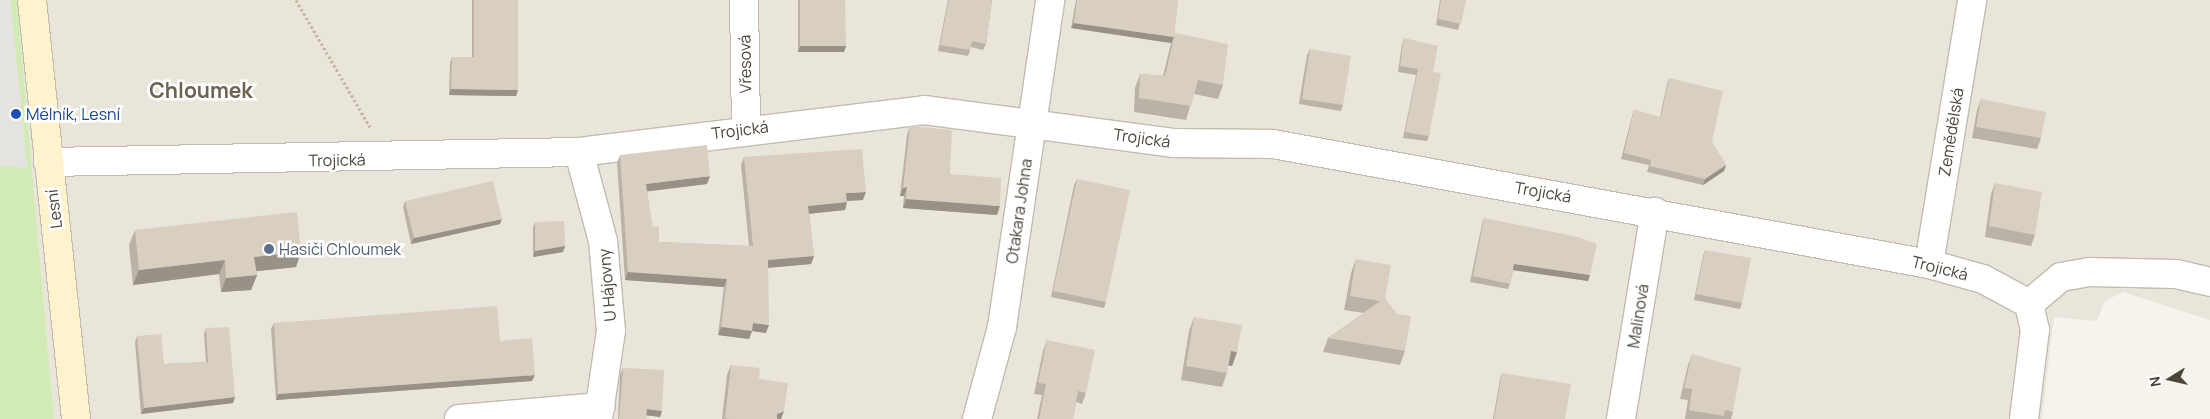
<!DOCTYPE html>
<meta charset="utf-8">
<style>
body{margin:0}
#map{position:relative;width:2210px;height:419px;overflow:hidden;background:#f6f3ec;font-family:Manrope,sans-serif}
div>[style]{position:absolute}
.residential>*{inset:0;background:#eae5da}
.green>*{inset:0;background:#d2eab5}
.parking>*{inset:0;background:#e5e3e0}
.path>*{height:3px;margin-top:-1.5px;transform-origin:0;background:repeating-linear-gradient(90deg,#c4b79f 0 2.5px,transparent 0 5px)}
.roads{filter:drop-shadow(1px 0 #c2bbae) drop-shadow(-1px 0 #c2bbae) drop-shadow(0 1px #c2bbae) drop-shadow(0 -1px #c2bbae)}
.street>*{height:28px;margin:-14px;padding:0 14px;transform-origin:14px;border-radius:14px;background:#fff}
.secondary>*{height:28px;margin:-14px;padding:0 14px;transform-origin:14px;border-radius:14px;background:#fff3cd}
.wall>*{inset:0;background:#bab2a6}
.shaded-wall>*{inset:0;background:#979187}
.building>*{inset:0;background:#d8cfc1}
.dots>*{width:14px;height:14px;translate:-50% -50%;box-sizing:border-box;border:2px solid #fff;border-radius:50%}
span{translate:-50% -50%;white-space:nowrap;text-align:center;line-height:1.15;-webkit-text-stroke:5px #fff;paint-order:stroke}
.street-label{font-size:16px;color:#4b4439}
.transit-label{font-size:16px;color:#164399}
.left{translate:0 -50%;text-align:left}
.service-label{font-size:16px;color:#4e5e75}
.district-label{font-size:21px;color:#6e6250;font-weight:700}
.north{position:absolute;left:2145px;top:354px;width:50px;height:50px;-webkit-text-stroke:4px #fff;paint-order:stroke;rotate:260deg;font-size:14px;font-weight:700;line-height:20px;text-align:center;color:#4b4439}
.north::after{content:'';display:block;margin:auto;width:18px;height:22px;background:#4b4439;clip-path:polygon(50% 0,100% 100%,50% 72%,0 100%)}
</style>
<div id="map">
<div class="residential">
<div style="clip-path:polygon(17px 0,2210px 0,2210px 320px,2123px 292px,2105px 301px,2097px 321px,2054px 317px,2042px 419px,54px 419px)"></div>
</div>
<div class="green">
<div style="clip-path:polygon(10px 0,17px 0,54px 419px,0 419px,0 166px,27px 167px)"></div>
</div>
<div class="parking">
<div style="clip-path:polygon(0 0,10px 0,27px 168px,0 166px)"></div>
</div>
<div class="path">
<div style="left:296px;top:0;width:147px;rotate:59.8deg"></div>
</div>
<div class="roads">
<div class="street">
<div style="left:744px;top:0;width:128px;rotate:89.1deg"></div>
<div style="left:579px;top:152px;width:92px;rotate:74.9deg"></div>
<div style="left:603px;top:241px;width:90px;rotate:84.9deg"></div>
<div style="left:611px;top:331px;width:89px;rotate:98.4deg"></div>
<div style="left:48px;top:162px;width:531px;rotate:-1.08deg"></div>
<div style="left:579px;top:152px;width:348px;rotate:-6.9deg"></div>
<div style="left:924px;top:110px;width:251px;rotate:7.5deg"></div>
<div style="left:1173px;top:143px;width:100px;rotate:0.6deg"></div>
<div style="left:1273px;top:144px;width:667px;rotate:10.37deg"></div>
<div style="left:1929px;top:264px;width:56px;rotate:15.5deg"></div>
<div style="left:1983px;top:279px;width:52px;rotate:28.5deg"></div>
<div style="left:1929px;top:264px;width:267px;rotate:-80.7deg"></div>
<div style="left:2029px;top:304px;width:42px;rotate:-40.2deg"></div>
<div style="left:2061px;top:277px;width:29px;rotate:-10deg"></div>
<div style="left:2090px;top:272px;width:86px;rotate:1.3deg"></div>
<div style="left:2176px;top:274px;width:35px;rotate:13deg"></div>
<div style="left:459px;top:419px;width:142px;rotate:-4.9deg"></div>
<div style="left:977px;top:419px;width:95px;rotate:-74.8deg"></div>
<div style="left:1002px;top:327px;width:331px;rotate:-81.6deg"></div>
<div style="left:1621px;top:419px;width:210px;rotate:-80.7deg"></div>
<div style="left:2024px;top:419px;width:90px;rotate:-83deg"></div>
<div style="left:2035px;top:330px;width:27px;rotate:-103deg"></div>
</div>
<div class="secondary">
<div style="left:32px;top:0;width:421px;rotate:84deg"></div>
</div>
</div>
<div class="wall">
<div style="clip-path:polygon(472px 0,518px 0,518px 90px,516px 96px,449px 95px,450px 63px,452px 57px,472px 57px)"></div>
<div style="clip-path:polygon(798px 0,800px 0,846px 46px,844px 52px,798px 52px)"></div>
<div style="clip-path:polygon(948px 0,992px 0,986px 44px,983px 50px,971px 47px,968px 56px,938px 51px)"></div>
<div style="clip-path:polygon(1076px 0,1178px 0,1174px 35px,1223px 85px,1218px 99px,1194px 94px,1186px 120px,1134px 112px,1135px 88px,1140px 74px,1163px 76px,1171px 43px,1071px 28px)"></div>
<div style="clip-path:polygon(1440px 0,1466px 0,1458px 30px,1436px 25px)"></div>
<div style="clip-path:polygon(1404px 38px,1433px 72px,1429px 136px,1427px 141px,1403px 138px,1416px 75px,1398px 72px,1402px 44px)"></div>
<div style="clip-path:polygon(1310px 49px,1343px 105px,1341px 111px,1299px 104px,1307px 55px)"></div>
<div style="clip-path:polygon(1669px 78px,1726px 165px,1724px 171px,1703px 185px,1647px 172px,1649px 165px,1621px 159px,1632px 116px,1634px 110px,1660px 117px,1667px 84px)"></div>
<div style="clip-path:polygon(1981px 99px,2041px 138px,2037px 149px,1972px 138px,1977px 110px)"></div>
<div style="clip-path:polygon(910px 126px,950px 174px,997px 215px,903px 208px,904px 196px,900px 196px,907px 135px)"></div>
<div style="clip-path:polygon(620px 155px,707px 184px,647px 191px,652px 226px,659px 242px,749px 246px,741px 165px,744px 157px,863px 200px,847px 201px,845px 210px,809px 214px,814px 256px,811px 264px,768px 268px,766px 333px,752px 331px,749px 339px,718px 335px,724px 287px,625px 280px,617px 163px)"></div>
<div style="clip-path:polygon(1077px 179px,1106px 302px,1104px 308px,1051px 297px,1074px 185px)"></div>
<div style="clip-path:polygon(1995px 183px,2035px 235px,2031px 246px,1985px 237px,1991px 194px)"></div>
<div style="clip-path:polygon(405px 201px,500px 224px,411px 244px,403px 207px)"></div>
<div style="clip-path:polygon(1484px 218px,1590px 275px,1588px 281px,1513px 270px,1510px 284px,1508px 289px,1470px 282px,1482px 224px)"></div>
<div style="clip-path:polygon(535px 222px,565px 246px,563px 252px,533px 257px,533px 228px)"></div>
<div style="clip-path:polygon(135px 230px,301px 252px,296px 267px,256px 271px,257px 275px,251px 290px,221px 292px,219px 274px,133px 285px,129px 245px)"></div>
<div style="clip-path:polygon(1705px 250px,1742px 303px,1740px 309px,1694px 300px,1703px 256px)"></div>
<div style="clip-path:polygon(1356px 259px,1385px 298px,1405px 351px,1400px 365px,1323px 352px,1328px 338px,1364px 313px,1344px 310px,1351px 273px)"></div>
<div style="clip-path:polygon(1194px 317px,1237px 352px,1232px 366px,1228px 365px,1227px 373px,1222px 387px,1181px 380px,1189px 331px)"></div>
<div style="clip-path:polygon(274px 323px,500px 341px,532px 381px,276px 400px,271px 329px)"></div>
<div style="clip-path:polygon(206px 328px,235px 397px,233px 403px,141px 414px,135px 342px,137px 336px,164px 364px,206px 362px,204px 334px)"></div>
<div style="clip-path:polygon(1047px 340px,1086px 393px,1082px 404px,1076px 402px,1073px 419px,1037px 419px,1042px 395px,1034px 394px,1043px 351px)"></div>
<div style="clip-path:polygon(1692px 354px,1733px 412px,1731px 419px,1685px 419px,1688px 400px,1680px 399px,1688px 365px)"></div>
<div style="clip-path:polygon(731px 365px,759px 379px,781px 419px,722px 419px,727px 375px)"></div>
<div style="clip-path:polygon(623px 368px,662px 411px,660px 417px,647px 415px,646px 419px,618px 419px,620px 374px)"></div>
<div style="clip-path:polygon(1502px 373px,1565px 419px,1493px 419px,1500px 379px)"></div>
</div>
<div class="shaded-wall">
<div style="clip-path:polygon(1074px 23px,1174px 37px,1171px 43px,1071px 28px)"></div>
<div style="clip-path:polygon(800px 46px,846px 46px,844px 52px,798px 52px)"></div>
<div style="clip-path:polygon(451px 89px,518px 90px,516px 96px,449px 95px)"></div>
<div style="clip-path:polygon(1726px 165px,1724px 171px,1703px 185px,1705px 179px)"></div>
<div style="clip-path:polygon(710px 176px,707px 184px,643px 192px,646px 184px)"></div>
<div style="clip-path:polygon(907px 187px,904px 196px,900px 196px,903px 188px)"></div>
<div style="clip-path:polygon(866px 192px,863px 200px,844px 201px,846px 193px)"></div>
<div style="clip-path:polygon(906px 199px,1000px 206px,997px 215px,903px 208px)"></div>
<div style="clip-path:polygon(847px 202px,845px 210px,806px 214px,808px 206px)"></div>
<div style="clip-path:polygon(502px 219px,500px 224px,411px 244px,414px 238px)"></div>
<div style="clip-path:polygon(565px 246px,563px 252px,533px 257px,535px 251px)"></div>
<div style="clip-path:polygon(301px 252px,296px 267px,249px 272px,254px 257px)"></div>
<div style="clip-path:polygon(814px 256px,811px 264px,765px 268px,768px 260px)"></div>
<div style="clip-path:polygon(225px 260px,219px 274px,133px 285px,139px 270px)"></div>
<div style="clip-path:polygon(1514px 264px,1590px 275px,1588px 281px,1512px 270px)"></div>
<div style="clip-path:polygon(628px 272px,727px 279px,724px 287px,625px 280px)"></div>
<div style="clip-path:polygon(257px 275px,251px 290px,221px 292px,226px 278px)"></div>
<div style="clip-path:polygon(753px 323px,769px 325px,766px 333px,752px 331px,749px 339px,718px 335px,721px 327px)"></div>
<div style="clip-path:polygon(1231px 351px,1237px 352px,1232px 366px,1226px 365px)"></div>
<div style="clip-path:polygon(535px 375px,532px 381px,276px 400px,278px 394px)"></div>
<div style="clip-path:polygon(235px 397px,233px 403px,141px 414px,144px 408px)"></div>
<div style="clip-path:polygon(647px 409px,662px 411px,660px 417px,644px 415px)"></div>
<div style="clip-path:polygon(784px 411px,781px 419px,776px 419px,777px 414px)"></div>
</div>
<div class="building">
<div style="clip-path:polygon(474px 0,518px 0,518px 90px,451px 89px,452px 57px,474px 57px)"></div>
<div style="clip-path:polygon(800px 0,845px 0,846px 46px,800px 46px)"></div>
<div style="clip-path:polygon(949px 0,992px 0,986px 44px,972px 41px,970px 50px,940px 45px)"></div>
<div style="clip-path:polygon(1077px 0,1178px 0,1174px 37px,1074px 23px)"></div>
<div style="clip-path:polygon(1441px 0,1466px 0,1461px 24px,1438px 19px)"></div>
<div style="clip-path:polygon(1175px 33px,1228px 44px,1223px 85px,1198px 80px,1191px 106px,1139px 98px,1140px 74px,1165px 76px)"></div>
<div style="clip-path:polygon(1404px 38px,1438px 46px,1433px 72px,1441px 73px,1429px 136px,1405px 132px,1418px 69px,1400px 66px)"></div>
<div style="clip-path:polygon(1310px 49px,1351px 56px,1343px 105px,1302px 99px)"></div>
<div style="clip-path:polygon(1669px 78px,1723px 91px,1712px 142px,1726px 165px,1705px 179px,1650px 166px,1651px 160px,1624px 153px,1634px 110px,1661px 117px)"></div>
<div style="clip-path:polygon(1981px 99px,2046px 112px,2041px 138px,1976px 127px)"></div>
<div style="clip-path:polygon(910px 126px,952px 130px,950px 174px,1001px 178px,1000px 206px,906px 199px,907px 187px,903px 188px)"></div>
<div style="clip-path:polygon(707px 145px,710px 176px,646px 184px,652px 226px,659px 227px,659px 242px,753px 246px,744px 157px,862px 149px,866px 192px,846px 193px,847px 202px,808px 206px,814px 256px,768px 260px,769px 325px,753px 323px,752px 331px,721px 327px,727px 279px,628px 272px,620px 155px)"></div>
<div style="clip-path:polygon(1077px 179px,1130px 190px,1106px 302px,1053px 291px)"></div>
<div style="clip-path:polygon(493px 181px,502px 219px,414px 238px,405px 201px)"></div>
<div style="clip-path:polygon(1995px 183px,2042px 192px,2035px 235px,1989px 226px)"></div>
<div style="clip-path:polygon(297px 212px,301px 252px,254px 257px,257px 275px,226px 278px,225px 260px,139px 270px,135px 230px)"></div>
<div style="clip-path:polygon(1484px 218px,1578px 237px,1597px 244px,1590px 275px,1514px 264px,1510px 284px,1473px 276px)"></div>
<div style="clip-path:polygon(564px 221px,565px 246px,535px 251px,535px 222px)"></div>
<div style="clip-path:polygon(1705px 250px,1751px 258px,1742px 303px,1696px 294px)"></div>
<div style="clip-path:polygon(1356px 259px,1391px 265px,1385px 298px,1397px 314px,1411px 316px,1405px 351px,1328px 338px,1380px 301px,1350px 296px)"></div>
<div style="clip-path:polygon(497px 306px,500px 341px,532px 338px,535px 375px,278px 394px,274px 323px)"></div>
<div style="clip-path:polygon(1194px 317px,1242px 325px,1237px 352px,1231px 351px,1227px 373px,1186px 366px)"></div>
<div style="clip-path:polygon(229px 327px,235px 397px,144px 408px,137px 336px,161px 334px,164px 364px,208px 362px,206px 328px)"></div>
<div style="clip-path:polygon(1047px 340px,1095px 350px,1086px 393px,1078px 391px,1073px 419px,1039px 419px,1046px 384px,1038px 383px)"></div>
<div style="clip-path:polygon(1692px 354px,1741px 368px,1733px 412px,1725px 410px,1724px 416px,1689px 410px,1692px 389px,1684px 388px)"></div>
<div style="clip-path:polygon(731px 365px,760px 368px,759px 379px,788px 383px,784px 411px,777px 414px,777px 419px,729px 419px,725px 418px)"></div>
<div style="clip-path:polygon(623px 368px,664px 370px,662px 411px,647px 409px,646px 419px,619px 419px)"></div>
<div style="clip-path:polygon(1502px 373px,1571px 384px,1565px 419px,1494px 419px)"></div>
</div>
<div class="dots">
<div style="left:16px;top:114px;background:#1a4fb4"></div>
<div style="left:269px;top:249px;background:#5c6f8a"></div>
</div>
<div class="street-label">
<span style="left:745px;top:64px;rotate:-91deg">Vřesová</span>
<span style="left:740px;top:130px;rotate:-7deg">Trojická</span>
<span style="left:1951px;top:132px;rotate:-81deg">Zemědělská</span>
<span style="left:1142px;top:138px;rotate:8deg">Trojická</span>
<span style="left:337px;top:160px;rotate:-1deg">Trojická</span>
<span style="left:1543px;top:192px;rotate:10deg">Trojická</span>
<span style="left:54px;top:209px;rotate:-97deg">Lesní</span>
<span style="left:1019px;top:211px;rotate:-82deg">Otakara Johna</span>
<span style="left:1940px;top:268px;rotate:14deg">Trojická</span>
<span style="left:607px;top:285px;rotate:-95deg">U Hájovny</span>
<span style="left:1638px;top:316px;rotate:-81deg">Malinová</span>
</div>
<div class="transit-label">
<span class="left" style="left:26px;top:114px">Mělník, Lesní</span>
</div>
<div class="service-label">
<span class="left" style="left:279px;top:249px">Hasiči Chloumek</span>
</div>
<div class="district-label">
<span style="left:201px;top:90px">Chloumek</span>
</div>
<div class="north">N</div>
</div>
